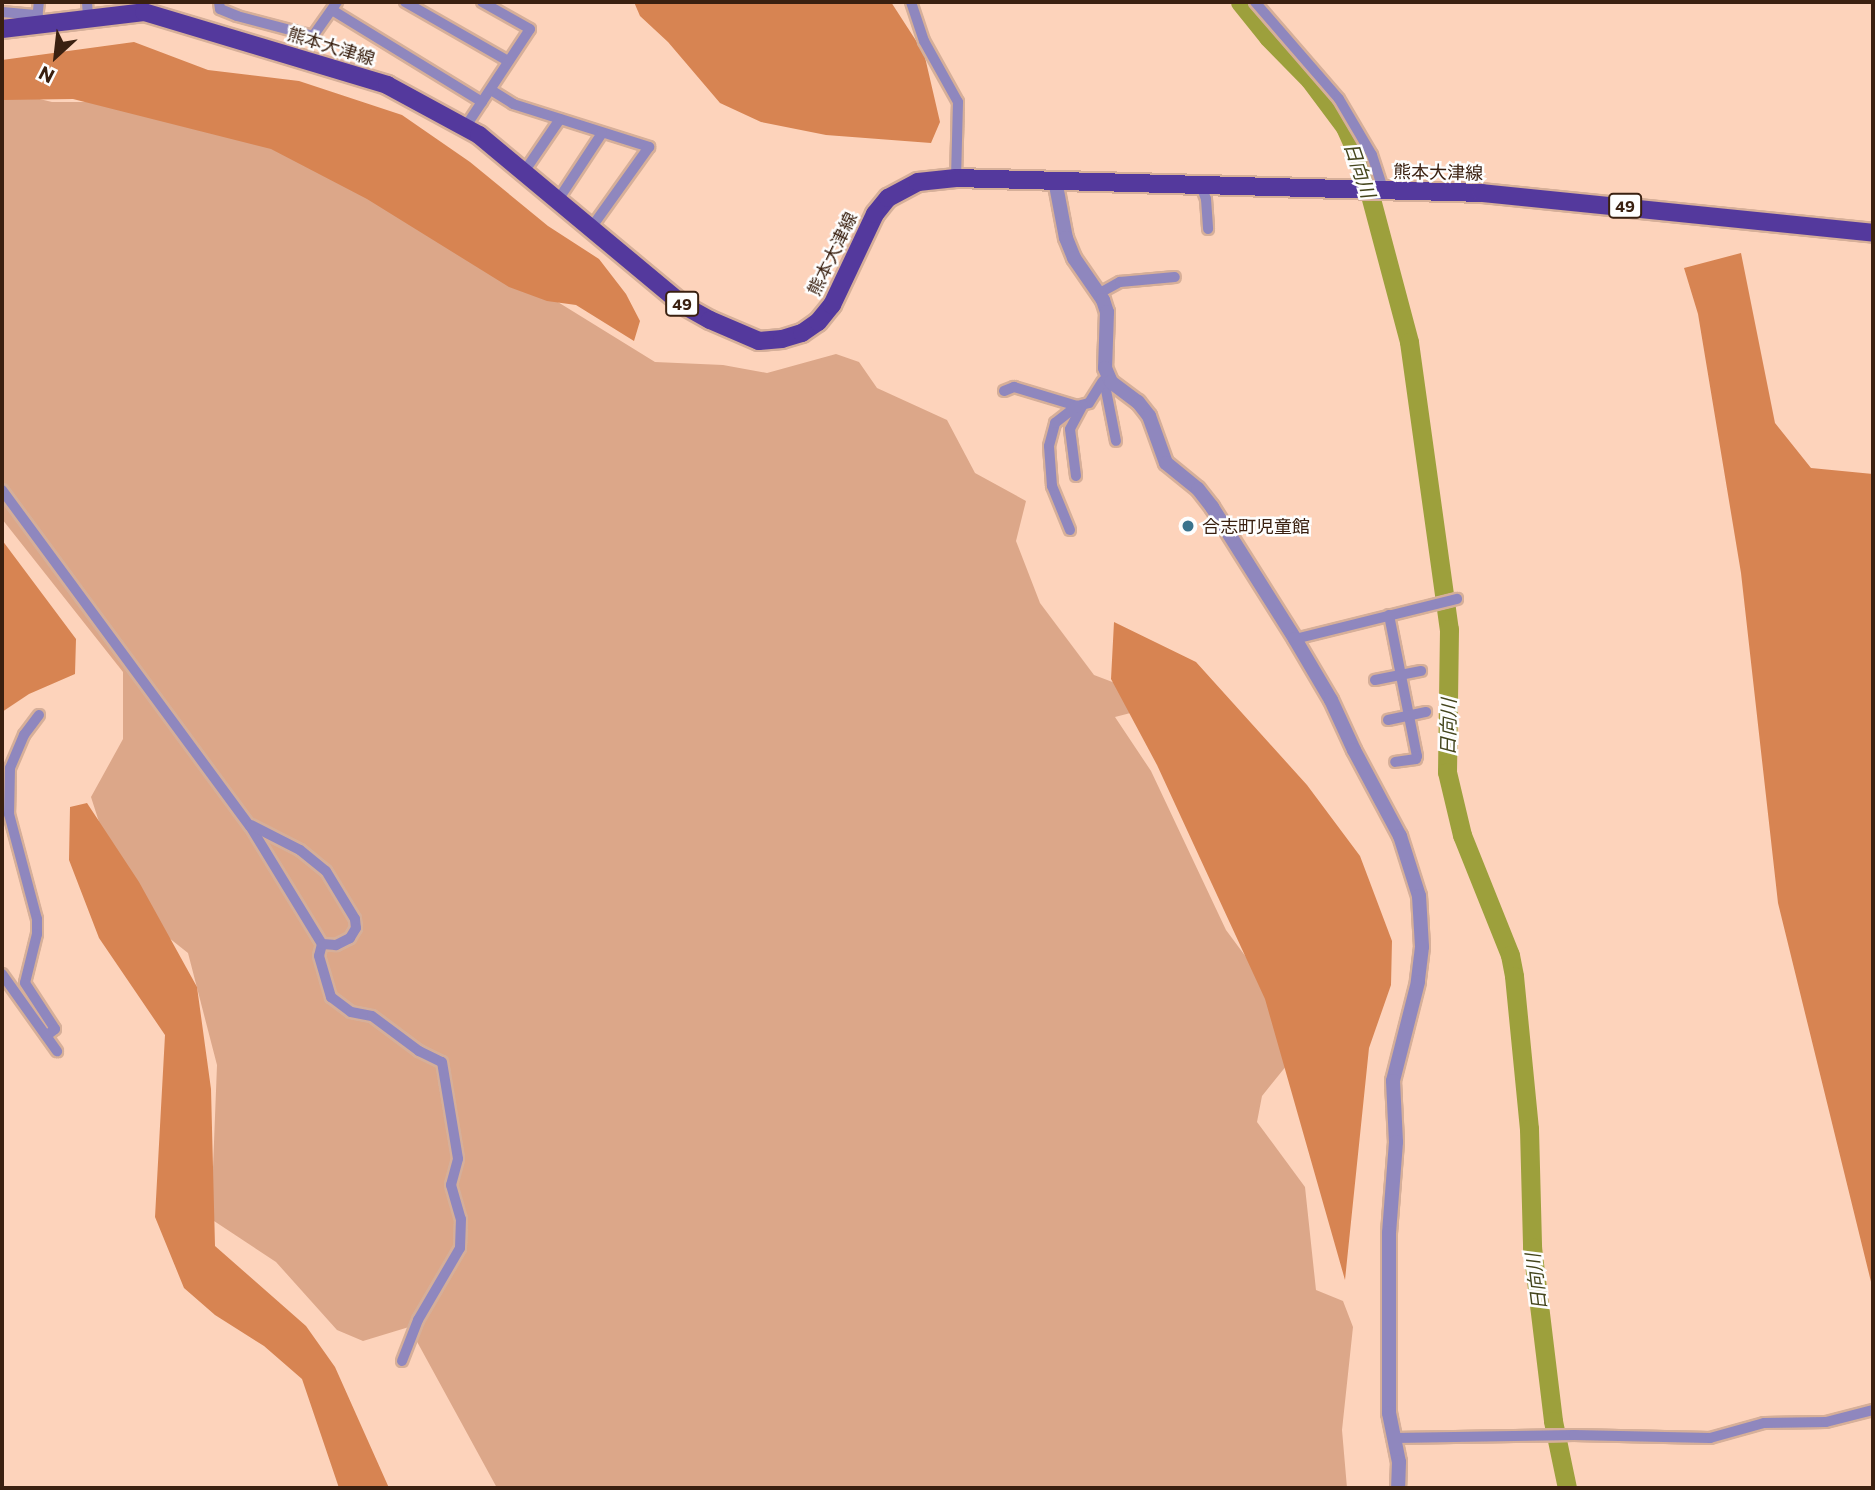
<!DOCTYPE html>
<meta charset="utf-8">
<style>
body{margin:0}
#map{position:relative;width:1875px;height:1490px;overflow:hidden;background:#fdd3bb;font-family:Commissioner,"Noto Sans JP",sans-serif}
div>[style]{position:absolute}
.green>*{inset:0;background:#dca789}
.forest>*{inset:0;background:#d78452}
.river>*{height:19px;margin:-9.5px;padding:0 9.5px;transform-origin:9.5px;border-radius:9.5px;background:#9da03c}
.roads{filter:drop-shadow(2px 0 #d6af99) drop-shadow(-2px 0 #d6af99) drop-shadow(0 2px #d6af99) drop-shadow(0 -2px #d6af99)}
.minor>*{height:10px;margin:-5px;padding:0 5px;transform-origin:5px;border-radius:5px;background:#8f87be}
.tertiary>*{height:14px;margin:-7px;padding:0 7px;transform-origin:7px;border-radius:7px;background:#8f87be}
.primary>*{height:18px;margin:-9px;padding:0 9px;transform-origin:9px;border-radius:9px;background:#54399d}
.dots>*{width:19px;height:19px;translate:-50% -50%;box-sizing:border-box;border:4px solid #fefefe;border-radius:50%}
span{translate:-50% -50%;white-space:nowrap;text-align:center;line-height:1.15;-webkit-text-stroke:5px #fefefe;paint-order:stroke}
.shield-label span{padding:2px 5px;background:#fefefe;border:2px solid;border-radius:5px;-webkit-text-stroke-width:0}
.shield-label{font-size:16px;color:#3a2010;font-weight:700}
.street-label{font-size:18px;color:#3a2010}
.poi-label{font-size:18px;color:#3a2010}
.left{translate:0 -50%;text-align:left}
.water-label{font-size:19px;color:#44451c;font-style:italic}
.frame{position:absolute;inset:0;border:4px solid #3a2010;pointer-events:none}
.north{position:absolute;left:21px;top:21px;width:70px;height:70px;-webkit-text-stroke:5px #fefefe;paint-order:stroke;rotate:207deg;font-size:19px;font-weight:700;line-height:28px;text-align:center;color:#3a2010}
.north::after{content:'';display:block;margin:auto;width:24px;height:32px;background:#3a2010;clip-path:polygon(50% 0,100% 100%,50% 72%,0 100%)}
</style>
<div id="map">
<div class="green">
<div style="clip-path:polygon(2px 90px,52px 102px,137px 102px,295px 140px,655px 362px,723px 365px,767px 373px,836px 354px,859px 362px,877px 388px,947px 420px,975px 473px,1026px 501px,1016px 541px,1040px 603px,1094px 675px,1144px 694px,1142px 710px,1115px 717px,1151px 771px,1226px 930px,1292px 1019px,1291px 1060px,1262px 1096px,1257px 1122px,1305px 1187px,1316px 1290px,1343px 1301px,1353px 1327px,1342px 1430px,1347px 1488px,497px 1488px,409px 1327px,363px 1341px,337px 1330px,276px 1262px,211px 1219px,217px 1065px,188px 953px,125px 903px,91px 797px,123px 739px,123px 672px,2px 519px)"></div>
</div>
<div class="forest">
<div style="clip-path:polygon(634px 2px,891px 2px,924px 53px,940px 122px,931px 143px,826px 135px,761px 122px,720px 103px,668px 42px,640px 16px)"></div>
<div style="clip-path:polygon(134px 42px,208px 70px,299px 81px,402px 115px,470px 162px,548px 226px,599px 259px,626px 294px,640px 321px,634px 341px,576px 305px,547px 301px,509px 287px,367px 199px,271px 149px,73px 99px,2px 100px,2px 60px)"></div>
<div style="clip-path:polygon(1741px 253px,1775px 423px,1811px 468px,1873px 474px,1873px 1290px,1778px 903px,1741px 573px,1698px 314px,1684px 268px)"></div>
<div style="clip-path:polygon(2px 540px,76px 639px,75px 674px,29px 694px,2px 712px)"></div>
<div style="clip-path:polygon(1114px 622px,1196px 662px,1307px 785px,1360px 856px,1392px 941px,1391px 985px,1369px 1048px,1345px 1280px,1265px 999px,1157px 765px,1111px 679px)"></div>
<div style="clip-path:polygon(87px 803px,139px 882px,197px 987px,211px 1089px,215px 1246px,306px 1326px,335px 1367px,389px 1488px,339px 1488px,302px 1379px,264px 1346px,215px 1315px,184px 1288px,155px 1217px,165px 1035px,99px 938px,69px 860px,70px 807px)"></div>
</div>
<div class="river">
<div style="left:1240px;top:2px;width:45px;rotate:51.3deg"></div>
<div style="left:1268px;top:37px;width:60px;rotate:45.7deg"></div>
<div style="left:1310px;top:80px;width:59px;rotate:53.3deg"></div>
<div style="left:1345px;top:127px;width:42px;rotate:65.9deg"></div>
<div style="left:1362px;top:165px;width:183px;rotate:75.1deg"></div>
<div style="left:1409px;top:342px;width:290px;rotate:82.1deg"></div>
<div style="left:1449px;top:629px;width:143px;rotate:90.8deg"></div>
<div style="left:1447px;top:772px;width:65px;rotate:76.6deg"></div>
<div style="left:1462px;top:835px;width:129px;rotate:68.2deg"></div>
<div style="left:1510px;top:955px;width:21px;rotate:79deg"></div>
<div style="left:1514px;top:976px;width:154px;rotate:84.4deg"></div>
<div style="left:1529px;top:1129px;width:118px;rotate:88.5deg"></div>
<div style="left:1532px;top:1247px;width:175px;rotate:83.1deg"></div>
<div style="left:1553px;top:1421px;width:68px;rotate:78.2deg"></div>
</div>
<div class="roads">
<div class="minor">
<div style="left:87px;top:2px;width:15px;rotate:86deg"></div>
<div style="left:219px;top:2px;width:7px;rotate:82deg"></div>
<div style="left:220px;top:9px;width:18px;rotate:22deg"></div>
<div style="left:237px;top:16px;width:79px;rotate:14.7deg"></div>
<div style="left:313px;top:36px;width:42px;rotate:-54.8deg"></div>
<div style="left:405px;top:2px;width:119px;rotate:29.8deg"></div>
<div style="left:911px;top:2px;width:41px;rotate:71.6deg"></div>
<div style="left:924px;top:41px;width:70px;rotate:60.9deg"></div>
<div style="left:958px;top:102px;width:76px;rotate:91.5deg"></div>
<div style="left:1255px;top:2px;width:128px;rotate:49.1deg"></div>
<div style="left:1339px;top:99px;width:65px;rotate:59.5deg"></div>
<div style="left:1372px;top:155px;width:39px;rotate:72deg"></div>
<div style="left:332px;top:10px;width:176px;rotate:31.5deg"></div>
<div style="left:2px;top:12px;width:36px;rotate:5deg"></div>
<div style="left:37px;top:20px;width:18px;rotate:-84deg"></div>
<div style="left:491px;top:90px;width:26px;rotate:32deg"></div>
<div style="left:513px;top:104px;width:143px;rotate:17.5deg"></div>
<div style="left:649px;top:147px;width:100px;rotate:125.6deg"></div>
<div style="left:466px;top:126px;width:116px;rotate:-56.6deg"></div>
<div style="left:530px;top:29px;width:55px;rotate:-150.6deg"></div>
<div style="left:524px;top:172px;width:64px;rotate:-55.8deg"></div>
<div style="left:1201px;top:186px;width:14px;rotate:69deg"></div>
<div style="left:1206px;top:199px;width:30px;rotate:86deg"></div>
<div style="left:558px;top:200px;width:80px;rotate:-56.7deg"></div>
<div style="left:1098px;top:294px;width:25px;rotate:-29deg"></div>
<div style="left:1120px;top:282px;width:55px;rotate:-5.2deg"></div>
<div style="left:1104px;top:380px;width:62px;rotate:78.9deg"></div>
<div style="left:1004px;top:391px;width:11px;rotate:-22deg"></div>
<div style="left:1014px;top:387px;width:66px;rotate:16.8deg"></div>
<div style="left:1077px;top:406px;width:12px;rotate:-14deg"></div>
<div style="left:1089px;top:403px;width:25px;rotate:-58deg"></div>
<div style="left:1076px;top:476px;width:47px;rotate:-97.3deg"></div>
<div style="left:1070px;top:429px;width:27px;rotate:-62deg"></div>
<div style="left:2px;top:490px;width:418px;rotate:53.6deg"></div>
<div style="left:250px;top:826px;width:138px;rotate:58.6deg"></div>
<div style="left:322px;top:944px;width:12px;rotate:104deg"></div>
<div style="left:319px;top:956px;width:43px;rotate:73.7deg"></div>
<div style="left:331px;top:997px;width:25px;rotate:37deg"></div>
<div style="left:351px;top:1012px;width:21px;rotate:11deg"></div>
<div style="left:372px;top:1016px;width:59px;rotate:36.7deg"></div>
<div style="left:419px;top:1051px;width:25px;rotate:26deg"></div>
<div style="left:442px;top:1062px;width:98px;rotate:80.6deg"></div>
<div style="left:458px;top:1159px;width:27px;rotate:105deg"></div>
<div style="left:451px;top:1185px;width:35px;rotate:74deg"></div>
<div style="left:461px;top:1219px;width:29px;rotate:92deg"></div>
<div style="left:460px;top:1248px;width:83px;rotate:120.3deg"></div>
<div style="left:418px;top:1320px;width:44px;rotate:111.3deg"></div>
<div style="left:1070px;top:530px;width:48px;rotate:-112.2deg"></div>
<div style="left:1052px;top:486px;width:40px;rotate:-94.3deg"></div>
<div style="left:1049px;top:446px;width:24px;rotate:-75deg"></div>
<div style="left:1055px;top:423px;width:28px;rotate:-38deg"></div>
<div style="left:1389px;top:615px;width:144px;rotate:78.8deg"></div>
<div style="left:1417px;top:756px;width:3px;rotate:108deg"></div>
<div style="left:1416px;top:759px;width:21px;rotate:172deg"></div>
<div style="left:1295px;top:639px;width:167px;rotate:-13.9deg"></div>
<div style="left:1375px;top:680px;width:47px;rotate:-11.1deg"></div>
<div style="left:39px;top:715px;width:25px;rotate:127deg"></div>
<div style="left:24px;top:735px;width:36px;rotate:113deg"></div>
<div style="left:10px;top:768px;width:46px;rotate:91.2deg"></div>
<div style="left:9px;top:814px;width:109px;rotate:75.1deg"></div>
<div style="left:37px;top:919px;width:15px;rotate:90deg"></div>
<div style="left:37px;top:934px;width:50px;rotate:103.8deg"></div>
<div style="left:25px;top:983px;width:55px;rotate:56.9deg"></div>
<div style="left:55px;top:1029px;width:11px;rotate:142deg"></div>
<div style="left:1388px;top:720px;width:39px;rotate:-12deg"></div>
<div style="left:251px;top:825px;width:55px;rotate:27deg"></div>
<div style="left:300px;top:850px;width:33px;rotate:39deg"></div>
<div style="left:326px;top:871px;width:56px;rotate:58.9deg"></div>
<div style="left:355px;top:919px;width:9px;rotate:84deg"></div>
<div style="left:356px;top:928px;width:12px;rotate:121deg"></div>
<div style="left:350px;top:938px;width:16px;rotate:153deg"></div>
<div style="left:336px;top:945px;width:14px;rotate:-176deg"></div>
<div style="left:2px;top:974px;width:95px;rotate:54.5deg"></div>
<div style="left:1395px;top:1438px;width:179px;rotate:-1deg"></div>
<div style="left:1574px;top:1435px;width:136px;rotate:1.3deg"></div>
<div style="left:1710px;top:1438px;width:56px;rotate:-15.5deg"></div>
<div style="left:1764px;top:1423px;width:62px;rotate:-0.9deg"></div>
<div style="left:1826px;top:1422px;width:49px;rotate:-14.3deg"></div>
</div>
<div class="tertiary">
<div style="left:1055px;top:180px;width:59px;rotate:79.3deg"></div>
<div style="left:1066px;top:238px;width:22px;rotate:68deg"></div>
<div style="left:1074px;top:258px;width:51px;rotate:55.4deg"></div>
<div style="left:1103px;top:300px;width:13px;rotate:72deg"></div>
<div style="left:1107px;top:312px;width:56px;rotate:92deg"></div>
<div style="left:1105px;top:368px;width:15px;rotate:67deg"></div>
<div style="left:1111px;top:382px;width:34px;rotate:37deg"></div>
<div style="left:1138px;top:402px;width:18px;rotate:52deg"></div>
<div style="left:1149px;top:416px;width:50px;rotate:70.1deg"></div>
<div style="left:1166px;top:463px;width:41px;rotate:39.1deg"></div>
<div style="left:1198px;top:489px;width:23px;rotate:52deg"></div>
<div style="left:1212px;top:507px;width:156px;rotate:57.8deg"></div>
<div style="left:1295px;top:639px;width:71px;rotate:59.5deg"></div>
<div style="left:1331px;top:700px;width:55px;rotate:65.3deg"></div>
<div style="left:1354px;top:750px;width:98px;rotate:61.9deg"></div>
<div style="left:1400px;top:836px;width:63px;rotate:72.4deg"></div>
<div style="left:1419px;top:896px;width:51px;rotate:86.6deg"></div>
<div style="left:1422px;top:947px;width:35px;rotate:97deg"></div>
<div style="left:1418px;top:982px;width:102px;rotate:104.2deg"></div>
<div style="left:1393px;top:1081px;width:61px;rotate:87.2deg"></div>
<div style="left:1396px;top:1142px;width:91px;rotate:94.4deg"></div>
<div style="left:1389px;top:1233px;width:180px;rotate:90deg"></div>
<div style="left:1389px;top:1413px;width:50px;rotate:78.5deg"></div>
<div style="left:1399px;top:1462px;width:26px;rotate:92deg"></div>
</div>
<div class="primary">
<div style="left:2px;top:29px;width:143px;rotate:-6.8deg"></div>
<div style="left:144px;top:12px;width:254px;rotate:16.7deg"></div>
<div style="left:387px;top:85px;width:105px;rotate:28.5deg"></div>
<div style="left:479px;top:135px;width:266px;rotate:39.8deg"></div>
<div style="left:683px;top:305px;width:31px;rotate:29deg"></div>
<div style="left:710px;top:320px;width:53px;rotate:23.2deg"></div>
<div style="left:759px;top:341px;width:23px;rotate:-5deg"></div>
<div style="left:782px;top:339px;width:21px;rotate:-17deg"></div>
<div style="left:802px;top:333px;width:19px;rotate:-35deg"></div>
<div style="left:818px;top:322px;width:22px;rotate:-51deg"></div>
<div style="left:832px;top:305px;width:101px;rotate:-64.7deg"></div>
<div style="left:875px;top:214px;width:21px;rotate:-51deg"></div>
<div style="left:888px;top:198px;width:34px;rotate:-28deg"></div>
<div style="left:918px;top:182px;width:38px;rotate:-6deg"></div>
<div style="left:956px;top:178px;width:526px;rotate:1.63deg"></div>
<div style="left:1482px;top:193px;width:393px;rotate:5.8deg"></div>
</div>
</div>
<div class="dots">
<div style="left:1188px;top:526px;background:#3b738d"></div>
</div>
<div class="shield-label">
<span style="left:1625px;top:206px">49</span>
<span style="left:682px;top:304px">49</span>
</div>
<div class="street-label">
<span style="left:331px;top:46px;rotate:17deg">熊本大津線</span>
<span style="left:1438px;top:172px;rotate:1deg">熊本大津線</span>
<span style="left:832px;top:254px;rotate:-64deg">熊本大津線</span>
</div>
<div class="poi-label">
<span class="left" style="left:1202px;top:526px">合志町児童館</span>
</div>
<div class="water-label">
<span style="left:1360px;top:170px;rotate:71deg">日向川</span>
<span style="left:1448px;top:727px;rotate:-89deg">日向川</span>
<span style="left:1536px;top:1282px;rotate:-97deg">日向川</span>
</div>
<div class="frame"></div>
<div class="north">N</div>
</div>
